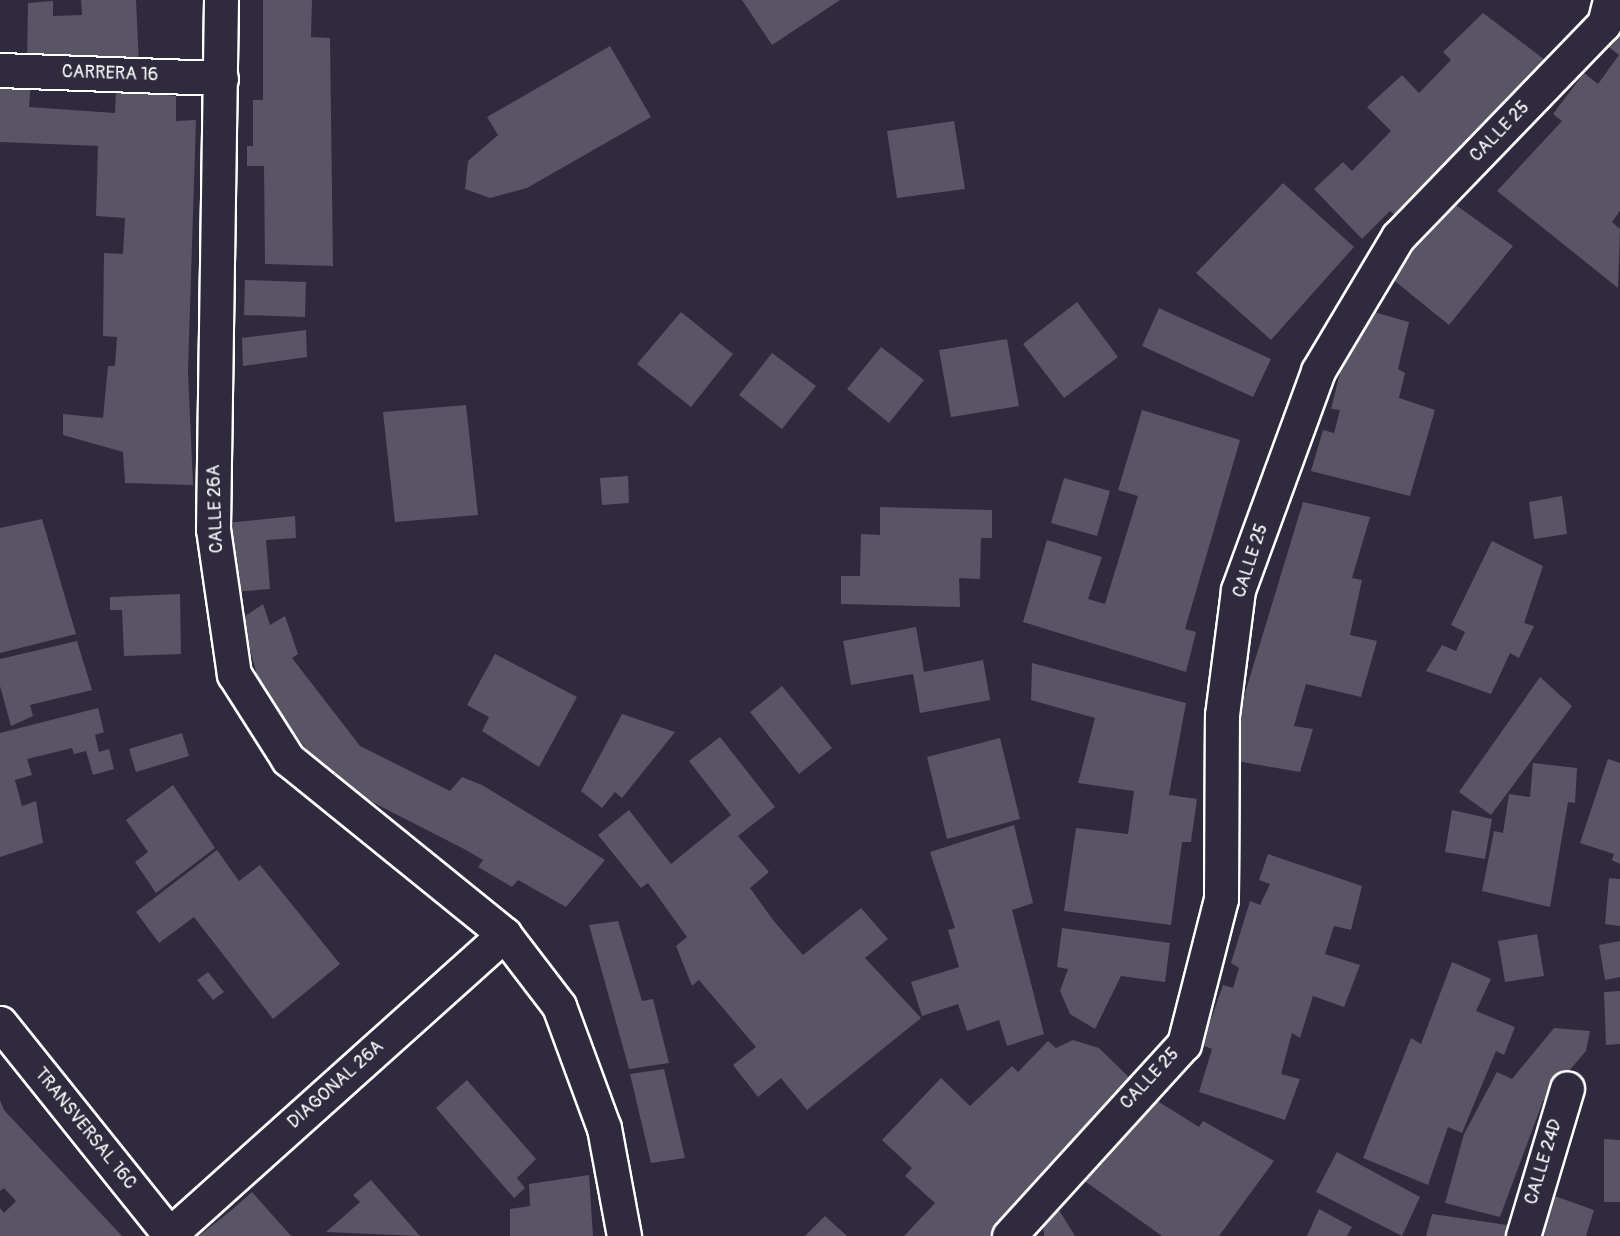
<!DOCTYPE html>
<style>
body{margin:0}
#map{position:relative;width:1620px;height:1236px;overflow:hidden;background:#2f2a3d;font-family:Pangolin,sans-serif}
div>[style]{position:absolute}
.building>*{inset:0;background:#595564}
.roads{filter:drop-shadow(2px 0 #fff) drop-shadow(-2px 0 #fff) drop-shadow(0 2px #fff) drop-shadow(0 -2px #fff)}
.street>*{height:33px;margin:-16.5px;padding:0 16.5px;transform-origin:16.5px;border-radius:16.5px;background:#2f2a3d}
span{translate:-50% -50%;white-space:nowrap;text-align:center;line-height:1.15;-webkit-text-stroke:4.5px #2f2a3d;paint-order:stroke}
.street-label{font-size:18px;color:#fff}
</style>
<div id="map">
<div class="building">
<div style="clip-path:polygon(81px 0,136px 0,139px 65px,27px 61px,28px 3px,53px 1px,53px 16px,82px 15px)"></div>
<div style="clip-path:polygon(263px 0,312px 0,311px 37px,330px 38px,333px 266px,265px 264px,264px 166px,247px 166px,247px 146px,253px 146px,253px 100px,263px 100px)"></div>
<div style="clip-path:polygon(742px 0,840px 0,772px 45px)"></div>
<div style="clip-path:polygon(1483px 13px,1549px 63px,1395px 215px,1390px 211px,1362px 239px,1314px 189px,1343px 162px,1352px 171px,1391px 131px,1367px 107px,1402px 75px,1419px 93px,1451px 60px,1443px 52px)"></div>
<div style="clip-path:polygon(1620px 17px,1620px 211px,1612px 222px,1620px 229px,1618px 288px,1497px 191px,1562px 121px,1553px 114px,1584px 73px,1598px 84px,1619px 55px,1606px 45px)"></div>
<div style="clip-path:polygon(610px 46px,651px 117px,527px 188px,490px 198px,465px 189px,468px 161px,498px 135px,487px 117px)"></div>
<div style="clip-path:polygon(31px 79px,29px 107px,115px 113px,116px 90px,176px 96px,176px 121px,196px 120px,188px 371px,193px 485px,125px 483px,123px 452px,63px 435px,63px 414px,103px 418px,108px 366px,115px 366px,117px 337px,103px 336px,104px 253px,123px 254px,125px 218px,96px 216px,98px 146px,0 142px,0 80px)"></div>
<div style="clip-path:polygon(954px 121px,965px 189px,897px 198px,887px 131px)"></div>
<div style="clip-path:polygon(1283px 183px,1354px 247px,1271px 340px,1196px 273px)"></div>
<div style="clip-path:polygon(1453px 203px,1513px 246px,1449px 325px,1391px 278px,1422px 234px,1435px 218px,1441px 222px)"></div>
<div style="clip-path:polygon(245px 280px,306px 282px,305px 317px,244px 315px)"></div>
<div style="clip-path:polygon(1077px 302px,1118px 357px,1064px 398px,1023px 344px)"></div>
<div style="clip-path:polygon(1356px 307px,1409px 322px,1398px 369px,1405px 373px,1399px 398px,1435px 410px,1410px 496px,1311px 471px,1323px 430px,1334px 433px,1340px 410px,1331px 409px)"></div>
<div style="clip-path:polygon(1159px 308px,1271px 359px,1253px 397px,1142px 346px)"></div>
<div style="clip-path:polygon(681px 312px,733px 354px,691px 407px,637px 364px)"></div>
<div style="clip-path:polygon(306px 330px,307px 357px,243px 366px,242px 338px)"></div>
<div style="clip-path:polygon(1007px 339px,1019px 406px,951px 417px,939px 350px)"></div>
<div style="clip-path:polygon(881px 347px,924px 380px,889px 423px,847px 389px)"></div>
<div style="clip-path:polygon(772px 353px,816px 386px,782px 429px,739px 395px)"></div>
<div style="clip-path:polygon(466px 405px,478px 515px,395px 522px,383px 412px)"></div>
<div style="clip-path:polygon(1142px 410px,1240px 440px,1185px 629px,1196px 632px,1186px 672px,1023px 622px,1047px 540px,1102px 557px,1088px 599px,1105px 604px,1138px 496px,1118px 490px)"></div>
<div style="clip-path:polygon(628px 476px,629px 503px,602px 505px,600px 478px)"></div>
<div style="clip-path:polygon(1064px 478px,1110px 491px,1097px 536px,1051px 523px)"></div>
<div style="clip-path:polygon(1562px 496px,1567px 534px,1534px 539px,1529px 502px)"></div>
<div style="clip-path:polygon(1303px 502px,1370px 517px,1352px 578px,1362px 580px,1350px 635px,1377px 641px,1361px 697px,1306px 684px,1294px 726px,1313px 729px,1300px 772px,1225px 759px)"></div>
<div style="clip-path:polygon(880px 507px,992px 510px,992px 538px,981px 538px,980px 579px,959px 578px,960px 607px,841px 604px,841px 576px,860px 576px,861px 534px,880px 535px)"></div>
<div style="clip-path:polygon(295px 516px,296px 538px,266px 540px,270px 589px,233px 592px,227px 523px)"></div>
<div style="clip-path:polygon(42px 519px,76px 634px,0 653px,0 528px)"></div>
<div style="clip-path:polygon(1492px 541px,1543px 566px,1524px 623px,1534px 626px,1519px 658px,1510px 653px,1491px 694px,1426px 671px,1442px 645px,1456px 651px,1465px 632px,1451px 625px)"></div>
<div style="clip-path:polygon(180px 594px,181px 654px,124px 656px,122px 610px,110px 610px,110px 597px)"></div>
<div style="clip-path:polygon(263px 604px,270px 625px,285px 616px,298px 654px,292px 658px,360px 746px,450px 791px,462px 777px,482px 785px,605px 860px,566px 907px,518px 880px,512px 887px,478px 867px,483px 860px,466px 850px,331px 781px,277px 711px,258px 678px,241px 619px)"></div>
<div style="clip-path:polygon(916px 627px,924px 672px,983px 660px,990px 700px,920px 713px,913px 674px,851px 685px,843px 641px)"></div>
<div style="clip-path:polygon(77px 641px,92px 690px,30px 705px,33px 716px,11px 726px,0 686px,0 659px)"></div>
<div style="clip-path:polygon(495px 654px,577px 697px,539px 767px,482px 731px,489px 717px,467px 705px)"></div>
<div style="clip-path:polygon(1032px 663px,1186px 703px,1169px 795px,1197px 799px,1191px 842px,1182px 842px,1171px 925px,1064px 911px,1076px 828px,1128px 834px,1134px 791px,1078px 783px,1095px 718px,1031px 700px)"></div>
<div style="clip-path:polygon(1540px 677px,1572px 706px,1491px 815px,1459px 792px)"></div>
<div style="clip-path:polygon(782px 686px,832px 748px,799px 774px,750px 712px)"></div>
<div style="clip-path:polygon(98px 708px,104px 732px,95px 735px,99px 752px,109px 749px,114px 769px,93px 775px,86px 751px,74px 754px,72px 748px,27px 759px,32px 775px,15px 780px,22px 806px,36px 801px,43px 843px,0 857px,0 733px)"></div>
<div style="clip-path:polygon(622px 714px,675px 732px,622px 798px,615px 792px,602px 808px,581px 791px)"></div>
<div style="clip-path:polygon(182px 733px,189px 756px,136px 772px,129px 749px)"></div>
<div style="clip-path:polygon(720px 737px,775px 807px,738px 836px,769px 872px,750px 888px,773px 920px,803px 955px,861px 908px,888px 939px,865px 958px,921px 1018px,807px 1110px,781px 1078px,758px 1097px,733px 1065px,756px 1047px,699px 980px,692px 986px,676px 946px,687px 937px,648px 883px,641px 888px,598px 835px,629px 810px,671px 864px,731px 815px,689px 761px)"></div>
<div style="clip-path:polygon(1000px 738px,1020px 819px,947px 839px,927px 757px)"></div>
<div style="clip-path:polygon(1608px 759px,1620px 763px,1620px 864px,1612px 860px,1614px 854px,1580px 843px)"></div>
<div style="clip-path:polygon(1533px 763px,1577px 768px,1575px 803px,1568px 802px,1550px 907px,1482px 891px,1494px 831px,1503px 833px,1509px 794px,1530px 797px)"></div>
<div style="clip-path:polygon(173px 785px,215px 848px,156px 893px,135px 862px,148px 852px,126px 820px)"></div>
<div style="clip-path:polygon(1452px 810px,1492px 819px,1485px 859px,1445px 852px)"></div>
<div style="clip-path:polygon(1014px 825px,1033px 903px,1012px 910px,1044px 1034px,1007px 1046px,999px 1020px,967px 1031px,958px 1004px,922px 1016px,911px 982px,959px 967px,948px 930px,955px 928px,930px 852px)"></div>
<div style="clip-path:polygon(217px 850px,239px 881px,260px 865px,340px 964px,273px 1019px,194px 917px,159px 943px,136px 912px)"></div>
<div style="clip-path:polygon(1268px 854px,1362px 886px,1351px 930px,1334px 926px,1325px 954px,1360px 965px,1344px 1007px,1313px 996px,1300px 1038px,1292px 1033px,1281px 1074px,1300px 1079px,1285px 1120px,1199px 1092px,1212px 1049px,1202px 1045px,1223px 985px,1233px 988px,1239px 968px,1231px 963px,1250px 901px,1260px 905px,1270px 884px,1259px 880px)"></div>
<div style="clip-path:polygon(1609px 878px,1620px 879px,1620px 926px,1605px 924px)"></div>
<div style="clip-path:polygon(618px 921px,642px 1001px,653px 999px,669px 1063px,629px 1069px,589px 925px)"></div>
<div style="clip-path:polygon(1062px 928px,1170px 943px,1165px 982px,1121px 976px,1095px 1029px,1070px 1014px,1060px 991px,1068px 969px,1057px 967px)"></div>
<div style="clip-path:polygon(1537px 934px,1544px 976px,1505px 982px,1498px 941px)"></div>
<div style="clip-path:polygon(1620px 941px,1620px 977px,1605px 980px,1599px 945px)"></div>
<div style="clip-path:polygon(1452px 962px,1491px 979px,1476px 1011px,1515px 1027px,1504px 1055px,1496px 1051px,1462px 1133px,1448px 1127px,1428px 1185px,1363px 1158px,1411px 1038px,1421px 1044px)"></div>
<div style="clip-path:polygon(208px 972px,224px 992px,213px 1000px,197px 980px)"></div>
<div style="clip-path:polygon(1620px 991px,1620px 1044px,1606px 1045px,1604px 992px)"></div>
<div style="clip-path:polygon(1554px 1028px,1590px 1031px,1586px 1051px,1543px 1101px,1500px 1217px,1445px 1203px,1464px 1134px,1497px 1072px,1512px 1079px)"></div>
<div style="clip-path:polygon(1073px 1040px,1099px 1048px,1139px 1087px,998px 1236px,904px 1236px,935px 1203px,905px 1176px,912px 1168px,882px 1140px,941px 1078px,970px 1106px,1012px 1066px,1018px 1072px,1048px 1041px,1056px 1048px)"></div>
<div style="clip-path:polygon(664px 1069px,685px 1158px,651px 1163px,630px 1074px)"></div>
<div style="clip-path:polygon(467px 1080px,536px 1159px,517px 1178px,525px 1188px,514px 1198px,436px 1108px)"></div>
<div style="clip-path:polygon(1143px 1092px,1199px 1127px,1203px 1121px,1274px 1161px,1219px 1236px,1162px 1236px,1072px 1172px)"></div>
<div style="clip-path:polygon(0 1100px,4px 1110px,122px 1236px,0 1236px,0 1208px,4px 1213px,16px 1201px,4px 1188px,0 1191px)"></div>
<div style="clip-path:polygon(1604px 1139px,1620px 1140px,1620px 1202px,1604px 1202px)"></div>
<div style="clip-path:polygon(1337px 1152px,1420px 1197px,1402px 1236px,1316px 1192px)"></div>
<div style="clip-path:polygon(589px 1175px,593px 1236px,510px 1236px,510px 1209px,530px 1206px,529px 1184px)"></div>
<div style="clip-path:polygon(371px 1180px,420px 1236px,326px 1232px,360px 1202px,353px 1195px)"></div>
<div style="clip-path:polygon(252px 1192px,291px 1236px,199px 1236px,234px 1208px)"></div>
<div style="clip-path:polygon(1552px 1195px,1594px 1210px,1586px 1236px,1538px 1236px)"></div>
<div style="clip-path:polygon(1319px 1209px,1352px 1227px,1347px 1236px,1307px 1236px)"></div>
<div style="clip-path:polygon(1059px 1210px,1075px 1236px,1044px 1236px,1043px 1224px)"></div>
<div style="clip-path:polygon(1432px 1214px,1507px 1225px,1505px 1236px,1426px 1236px)"></div>
<div style="clip-path:polygon(825px 1216px,847px 1236px,805px 1236px)"></div>
</div>
<div class="roads">
<div class="street">
<div style="left:221px;top:0;width:529px;rotate:90.87deg"></div>
<div style="left:213px;top:529px;width:147px;rotate:81.8deg"></div>
<div style="left:234px;top:674px;width:101px;rotate:57.6deg"></div>
<div style="left:288px;top:759px;width:278px;rotate:39deg"></div>
<div style="left:504px;top:934px;width:91px;rotate:52.6deg"></div>
<div style="left:559px;top:1006px;width:130px;rotate:69.8deg"></div>
<div style="left:604px;top:1128px;width:110px;rotate:79.5deg"></div>
<div style="left:0;top:70px;width:221px;rotate:2.1deg"></div>
<div style="left:0;top:1023px;width:272px;rotate:51.3deg"></div>
<div style="left:168px;top:1236px;width:452px;rotate:-41.9deg"></div>
<div style="left:1009px;top:1236px;width:260px;rotate:-47.7deg"></div>
<div style="left:1184px;top:1044px;width:150px;rotate:-75.7deg"></div>
<div style="left:1221px;top:899px;width:184px;rotate:-89.7deg"></div>
<div style="left:1222px;top:715px;width:126px;rotate:-82.7deg"></div>
<div style="left:1238px;top:590px;width:233px;rotate:-69.9deg"></div>
<div style="left:1318px;top:371px;width:156px;rotate:-59.2deg"></div>
<div style="left:1398px;top:237px;width:296px;rotate:-46deg"></div>
<div style="left:1604px;top:24px;width:25px;rotate:-76deg"></div>
<div style="left:1523px;top:1236px;width:154px;rotate:-73.4deg"></div>
</div>
</div>
<div class="street-label">
<span style="left:110px;top:74px;rotate:2deg">CARRERA 16</span>
<span style="left:1500px;top:132px;rotate:-46deg">CALLE 25</span>
<span style="left:216px;top:509px;rotate:-92deg">CALLE 26A</span>
<span style="left:1251px;top:561px;rotate:-72deg">CALLE 25</span>
<span style="left:1150px;top:1079px;rotate:-47deg">CALLE 25</span>
<span style="left:336px;top:1085px;rotate:-42deg">DIAGONAL 26A</span>
<span style="left:85px;top:1129px;rotate:51deg">TRANSVERSAL 16C</span>
<span style="left:1544px;top:1162px;rotate:-73deg">CALLE 24D</span>
</div>
</div>
